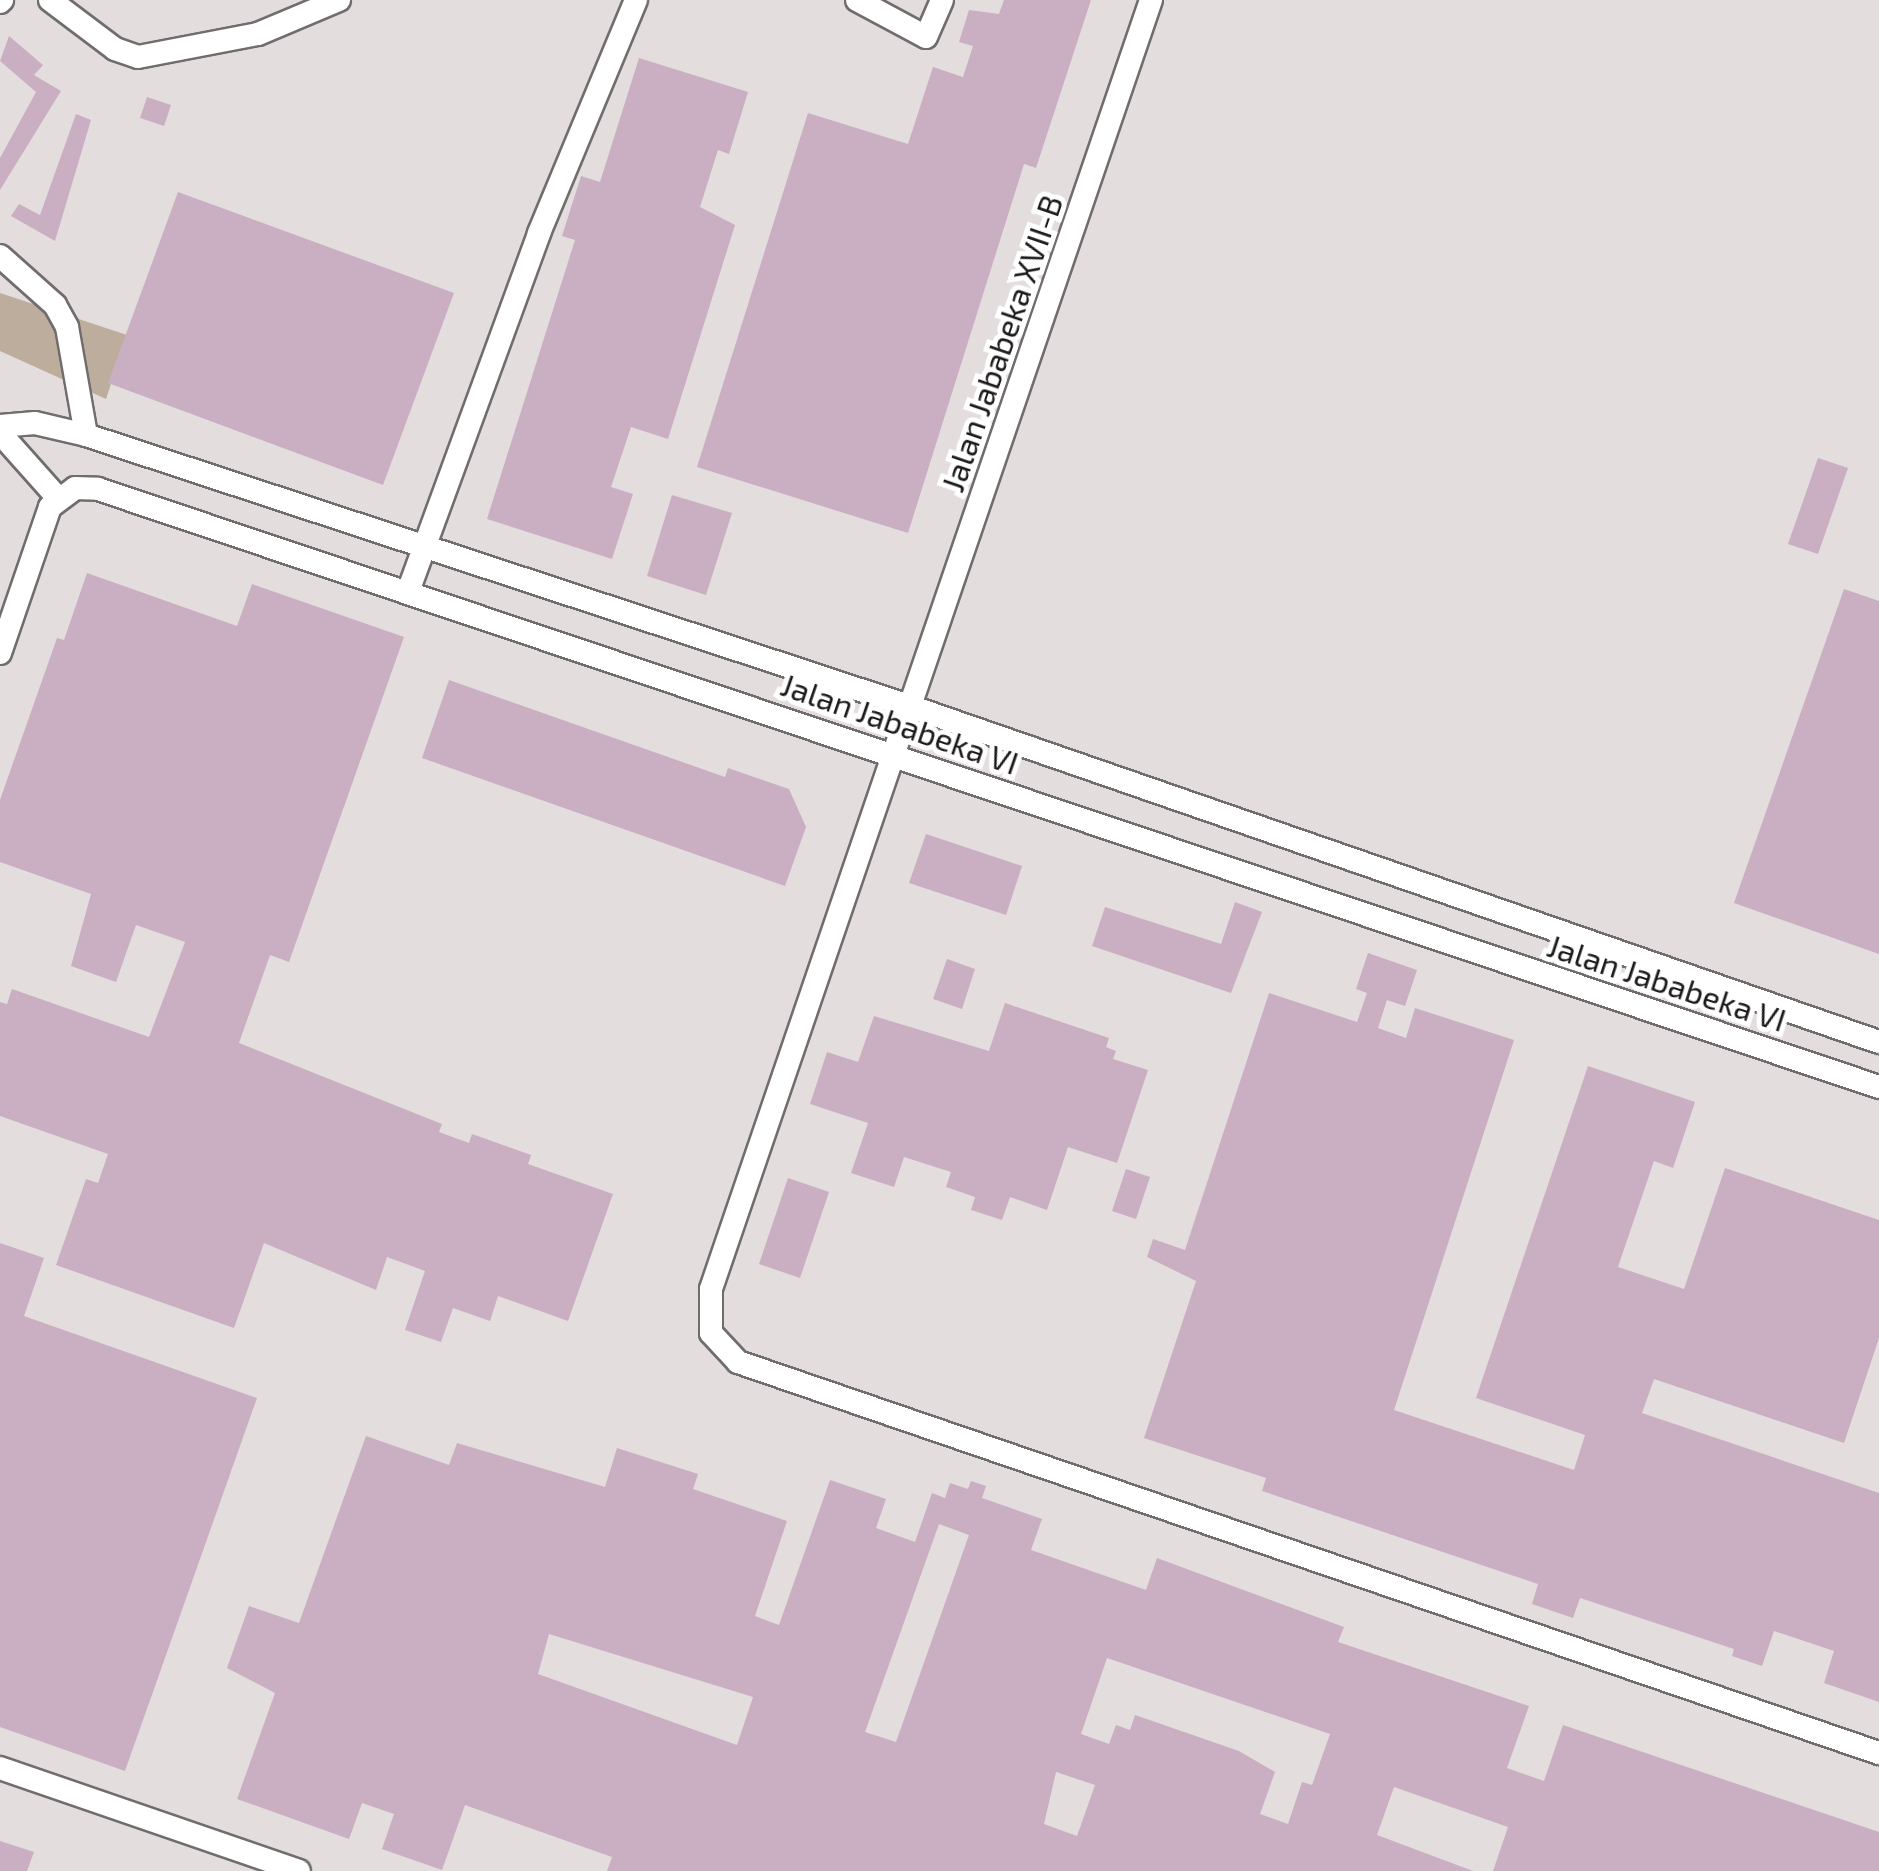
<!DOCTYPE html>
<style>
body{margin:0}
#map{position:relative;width:1879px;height:1871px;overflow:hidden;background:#e3ddde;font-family:"Exo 2",sans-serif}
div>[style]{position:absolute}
.green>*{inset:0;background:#bcad9c}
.building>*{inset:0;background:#caaec2}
.roads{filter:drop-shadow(2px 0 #716c6d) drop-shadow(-2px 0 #716c6d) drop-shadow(0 2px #716c6d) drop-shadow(0 -2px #716c6d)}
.minor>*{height:22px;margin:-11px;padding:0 11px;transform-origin:11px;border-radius:11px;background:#fff}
span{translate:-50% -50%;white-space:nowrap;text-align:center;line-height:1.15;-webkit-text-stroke:10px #fff;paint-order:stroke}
.street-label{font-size:32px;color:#1b1919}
</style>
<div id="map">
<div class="green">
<div style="clip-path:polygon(0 293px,127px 335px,106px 399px,0 351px)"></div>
</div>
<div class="building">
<div style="clip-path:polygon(1004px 0,1091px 0,1036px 168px,1024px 164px,908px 533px,697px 467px,808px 113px,908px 144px,933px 67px,963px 77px,973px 46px,959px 42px,969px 10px,999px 14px)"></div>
<div style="clip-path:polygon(9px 36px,43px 65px,34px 75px,61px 91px,0 190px,0 158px,36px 92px,0 61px)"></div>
<div style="clip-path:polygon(639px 58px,748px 92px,729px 154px,718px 150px,700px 207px,735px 225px,668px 439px,631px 427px,611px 487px,633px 494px,612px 559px,487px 519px,575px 240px,562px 236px,581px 176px,600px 182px)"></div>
<div style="clip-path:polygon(147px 97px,171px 105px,164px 126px,140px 118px)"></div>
<div style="clip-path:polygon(76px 114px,91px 120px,55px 241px,11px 216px,19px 204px,40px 215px)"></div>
<div style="clip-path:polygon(178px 192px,454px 293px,383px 485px,108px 383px)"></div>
<div style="clip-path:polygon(1818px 458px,1848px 468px,1818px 554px,1788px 544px)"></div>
<div style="clip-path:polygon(672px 495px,732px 513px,706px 595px,647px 576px)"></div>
<div style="clip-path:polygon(87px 573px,237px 626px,252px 584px,404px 637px,289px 962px,270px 955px,239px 1043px,442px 1124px,439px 1132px,469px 1143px,472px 1134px,531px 1155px,528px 1164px,613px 1194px,568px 1321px,498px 1296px,490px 1321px,453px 1308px,441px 1342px,405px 1330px,425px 1271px,387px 1257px,376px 1290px,264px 1243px,234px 1328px,56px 1265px,86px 1179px,98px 1183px,108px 1154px,0 1116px,0 1002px,7px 1004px,12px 989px,149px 1037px,185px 942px,136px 925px,116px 982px,71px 966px,91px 894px,0 862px,0 800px,57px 638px,64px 640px)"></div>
<div style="clip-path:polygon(1844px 589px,1879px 601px,1879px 954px,1734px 903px)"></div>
<div style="clip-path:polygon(449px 680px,725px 777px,728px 768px,789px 789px,806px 827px,785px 886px,422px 758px)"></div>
<div style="clip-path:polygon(926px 834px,1022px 866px,1006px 915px,909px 883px)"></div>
<div style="clip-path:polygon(1235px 902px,1262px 912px,1231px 993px,1092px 946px,1105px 907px,1221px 944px)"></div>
<div style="clip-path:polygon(1368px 953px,1417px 970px,1405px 1006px,1387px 1000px,1378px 1028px,1406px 1038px,1415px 1008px,1514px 1040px,1394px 1410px,1574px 1470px,1585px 1435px,1476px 1398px,1588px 1066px,1695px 1102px,1673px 1168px,1654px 1161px,1618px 1267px,1684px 1289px,1725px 1168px,1879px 1220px,1879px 1338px,1844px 1443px,1654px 1379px,1642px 1413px,1879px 1493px,1879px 1702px,1824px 1683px,1834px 1651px,1774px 1631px,1762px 1666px,1732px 1656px,1734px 1649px,1580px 1598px,1573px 1618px,1532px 1604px,1538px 1584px,1262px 1491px,1266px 1478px,1144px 1438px,1196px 1281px,1147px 1257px,1153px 1239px,1185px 1250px,1269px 993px,1357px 1022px,1367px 993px,1356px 989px)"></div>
<div style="clip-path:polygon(947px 959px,975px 969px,962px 1009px,933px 999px)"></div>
<div style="clip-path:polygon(1005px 1003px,1109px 1038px,1106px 1047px,1116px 1051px,1113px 1059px,1148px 1070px,1117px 1163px,1068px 1147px,1047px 1210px,1010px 1197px,1002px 1220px,971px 1210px,975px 1197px,946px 1187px,951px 1172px,904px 1157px,894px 1187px,851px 1173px,868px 1123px,810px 1104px,827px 1052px,858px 1062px,874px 1016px,989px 1051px)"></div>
<div style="clip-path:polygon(1126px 1169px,1150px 1177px,1136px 1219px,1112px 1211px)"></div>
<div style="clip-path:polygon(788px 1178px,829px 1192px,800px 1278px,759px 1264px)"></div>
<div style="clip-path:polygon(0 1243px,44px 1258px,24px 1316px,257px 1398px,125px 1771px,0 1727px)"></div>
<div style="clip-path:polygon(evenodd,366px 1436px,449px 1465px,457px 1443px,605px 1487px,617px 1448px,698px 1474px,693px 1489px,787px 1521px,755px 1616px,779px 1625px,830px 1480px,886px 1499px,876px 1528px,915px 1542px,932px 1493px,945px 1498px,950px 1483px,968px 1489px,971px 1481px,986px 1486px,982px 1498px,1042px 1519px,1031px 1550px,1146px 1590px,1157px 1558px,1344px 1627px,1338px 1642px,1529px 1706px,1507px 1768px,1544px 1781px,1563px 1725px,1879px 1832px,1879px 1871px,1493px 1871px,1508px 1827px,1394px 1787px,1377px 1835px,1473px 1871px,607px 1871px,612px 1857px,465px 1805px,442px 1870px,382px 1849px,394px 1814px,362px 1803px,349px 1839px,237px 1799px,275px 1693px,227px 1668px,249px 1606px,299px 1623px,366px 1436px,939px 1524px,969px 1535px,896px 1742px,865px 1732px,939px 1524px,366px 1436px,549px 1634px,753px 1697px,737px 1745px,538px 1674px,549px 1634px,366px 1436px,1107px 1658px,1330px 1734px,1312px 1785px,1302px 1782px,1288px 1824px,1260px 1814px,1275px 1772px,1239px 1751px,1135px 1715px,1130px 1730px,1116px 1725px,1109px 1744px,1081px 1734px,1107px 1658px,366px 1436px,1056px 1772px,1095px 1785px,1077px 1836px,1044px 1824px,1056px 1772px)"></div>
<div style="clip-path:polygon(0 1841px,34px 1852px,27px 1871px,0 1871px)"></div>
</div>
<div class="roads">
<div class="minor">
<div style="left:50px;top:0;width:81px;rotate:37deg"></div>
<div style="left:115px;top:49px;width:24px;rotate:19deg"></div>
<div style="left:138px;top:57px;width:122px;rotate:-10.9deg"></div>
<div style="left:258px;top:34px;width:88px;rotate:-22.8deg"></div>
<div style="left:857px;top:0;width:78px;rotate:28.2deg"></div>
<div style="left:926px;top:37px;width:40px;rotate:-66.6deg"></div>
<div style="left:1151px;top:0;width:1362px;rotate:108.85deg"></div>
<div style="left:711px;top:1289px;width:44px;rotate:90deg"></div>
<div style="left:711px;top:1333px;width:40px;rotate:47deg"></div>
<div style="left:738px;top:1362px;width:1206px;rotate:18.92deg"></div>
<div style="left:0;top:2px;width:3px;rotate:-45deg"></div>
<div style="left:0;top:256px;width:74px;rotate:41.7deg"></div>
<div style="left:55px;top:305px;width:25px;rotate:61deg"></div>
<div style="left:67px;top:327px;width:110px;rotate:80deg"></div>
<div style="left:0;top:426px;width:35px;rotate:-5deg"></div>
<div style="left:35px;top:423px;width:52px;rotate:13.2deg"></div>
<div style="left:86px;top:435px;width:870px;rotate:18.23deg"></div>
<div style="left:912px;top:707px;width:1023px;rotate:19.11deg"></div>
<div style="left:0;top:433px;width:86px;rotate:48.3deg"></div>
<div style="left:409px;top:589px;width:379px;rotate:-69.9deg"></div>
<div style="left:539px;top:233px;width:252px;rotate:-67.4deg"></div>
<div style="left:0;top:653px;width:154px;rotate:-71.1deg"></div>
<div style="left:50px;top:507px;width:31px;rotate:-37deg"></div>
<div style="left:75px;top:488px;width:23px;rotate:2deg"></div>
<div style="left:98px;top:489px;width:1879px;rotate:18.56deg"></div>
<div style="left:0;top:1768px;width:316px;rotate:19deg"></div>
</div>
</div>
<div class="street-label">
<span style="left:1001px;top:343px;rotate:-71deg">Jalan Jababeka XVII-B</span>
<span style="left:900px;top:723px;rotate:19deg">Jalan Jababeka VI</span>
<span style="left:1667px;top:982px;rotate:18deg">Jalan Jababeka VI</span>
</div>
</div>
